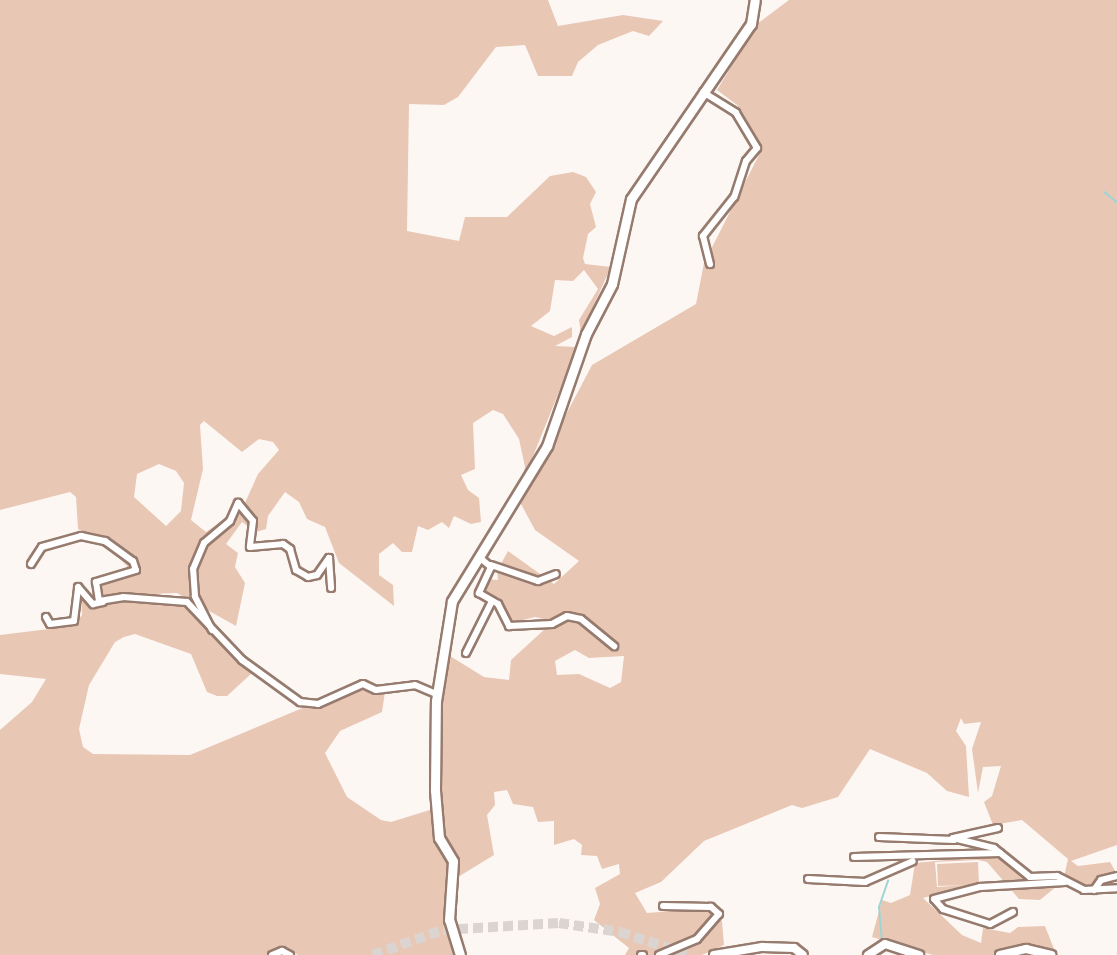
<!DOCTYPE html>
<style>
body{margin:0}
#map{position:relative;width:1117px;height:955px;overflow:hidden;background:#fdf7f4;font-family:Georgia,serif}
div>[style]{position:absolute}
.green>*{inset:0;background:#e9c7b5}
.stream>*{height:2px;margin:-1px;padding:0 1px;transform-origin:1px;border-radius:1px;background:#9dd5d4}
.trunk-tunnel>*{height:10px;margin-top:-5px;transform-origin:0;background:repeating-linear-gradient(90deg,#dbd4d1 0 10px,transparent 0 15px)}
.roads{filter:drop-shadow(2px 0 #967b6e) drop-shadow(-2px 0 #967b6e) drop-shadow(0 2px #967b6e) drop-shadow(0 -2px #967b6e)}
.minor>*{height:6px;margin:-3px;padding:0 3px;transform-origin:3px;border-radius:3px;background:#fff}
.tertiary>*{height:8px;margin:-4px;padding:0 4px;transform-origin:4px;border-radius:4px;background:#fff}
.secondary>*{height:9px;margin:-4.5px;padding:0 4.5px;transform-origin:4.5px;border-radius:4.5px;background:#fff}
span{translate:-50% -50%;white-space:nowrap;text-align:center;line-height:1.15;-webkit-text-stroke:7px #fff;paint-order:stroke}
</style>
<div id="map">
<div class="green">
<div style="clip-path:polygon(evenodd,0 0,548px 0,558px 26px,623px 15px,663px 21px,649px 36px,633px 31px,598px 45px,578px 62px,572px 76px,538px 76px,525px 45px,496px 47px,458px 97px,444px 105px,409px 104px,407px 231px,459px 241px,465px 217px,507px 217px,550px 176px,573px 172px,586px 177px,596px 192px,590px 204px,596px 227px,588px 234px,583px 258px,585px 264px,611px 267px,581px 333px,579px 320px,598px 289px,584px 270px,573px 281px,555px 280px,550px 311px,531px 326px,554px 336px,572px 327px,572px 337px,555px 346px,577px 347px,521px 486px,525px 467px,519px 439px,503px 414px,493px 410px,473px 423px,475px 469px,461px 475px,468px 490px,479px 498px,481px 522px,471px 524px,454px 516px,449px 528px,442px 522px,428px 530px,418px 526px,412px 552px,402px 552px,393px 543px,379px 554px,379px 575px,393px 585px,394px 606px,339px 563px,325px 527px,307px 519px,299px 502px,285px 492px,268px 516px,266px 529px,256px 532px,242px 522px,226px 544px,238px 553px,235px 567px,245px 583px,236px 626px,177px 593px,102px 596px,102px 583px,127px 578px,127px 566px,104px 543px,78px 529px,76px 497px,70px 492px,0 510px,0 0,204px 421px,242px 452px,259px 439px,273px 442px,279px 450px,258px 474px,244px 505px,206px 532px,191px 520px,203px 469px,200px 425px,204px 421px,0 0,159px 464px,176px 471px,184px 483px,181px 511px,166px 526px,134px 497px,137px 474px,159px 464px)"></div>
<div style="clip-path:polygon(evenodd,789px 0,1117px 0,1117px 845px,1071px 861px,1078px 866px,1110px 862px,1117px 874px,1089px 887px,1074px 884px,1064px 877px,1068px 859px,1022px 820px,993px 825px,984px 802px,992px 796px,1001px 766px,983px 767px,978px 793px,972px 749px,981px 722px,964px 724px,961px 718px,956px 731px,966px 746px,969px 797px,947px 791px,927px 773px,870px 749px,838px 797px,802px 808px,792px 805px,704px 841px,661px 882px,635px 893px,647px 913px,710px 908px,722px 921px,724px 945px,702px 955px,625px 955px,629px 948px,594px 920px,600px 904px,595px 888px,620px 874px,619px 864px,602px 869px,597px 856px,581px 855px,582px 845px,574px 839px,554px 845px,554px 821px,538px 822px,533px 807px,513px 804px,507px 790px,494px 792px,495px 805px,487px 815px,494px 855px,458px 877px,443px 840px,439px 784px,442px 693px,450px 656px,484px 677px,509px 680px,511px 660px,546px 628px,548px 620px,535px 617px,511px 623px,502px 603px,482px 592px,487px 579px,498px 580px,497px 571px,508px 551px,554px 584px,579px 561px,535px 530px,520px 502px,592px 365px,696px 304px,704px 263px,762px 149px,737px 105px,717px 90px,757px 24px,789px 0,575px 650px,589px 658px,624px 656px,621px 682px,610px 688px,579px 674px,557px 675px,555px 661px,575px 650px)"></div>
<div style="clip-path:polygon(81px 597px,96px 609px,111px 602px,180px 602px,252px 673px,227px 696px,217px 696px,207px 692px,191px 654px,135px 634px,124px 637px,115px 642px,89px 685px,79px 729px,83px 747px,93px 754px,190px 755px,305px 707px,326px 706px,356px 690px,385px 692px,382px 712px,340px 731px,325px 753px,347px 797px,381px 820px,391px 822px,433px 809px,435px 837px,450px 865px,446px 923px,456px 955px,298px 955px,282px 946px,266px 955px,0 955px,0 730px,32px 702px,46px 679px,0 674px,0 635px,73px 626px,82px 615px)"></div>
<div style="clip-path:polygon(997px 855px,1028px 881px,1054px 879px,1057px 886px,1040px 900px,1019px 899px,987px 862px,978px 860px,935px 862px,937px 887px,967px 885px,938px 886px,937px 864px,978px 862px,979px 884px,923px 898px,962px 935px,981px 943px,983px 928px,1010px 933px,1018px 927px,1045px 926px,1056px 954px,1026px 945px,993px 955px,933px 955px,872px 937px,882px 900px,891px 903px,910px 895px,915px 863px)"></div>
</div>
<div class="stream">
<div style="left:1104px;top:192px;width:16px;rotate:38deg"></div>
<div style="left:882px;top:941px;width:34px;rotate:-95deg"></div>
<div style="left:879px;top:907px;width:28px;rotate:-71deg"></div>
</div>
<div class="trunk-tunnel">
<div style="left:373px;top:955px;width:74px;rotate:-19.7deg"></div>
<div style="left:443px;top:930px;width:116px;rotate:-3.5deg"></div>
<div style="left:559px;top:923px;width:62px;rotate:8.4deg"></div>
<div style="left:620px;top:932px;width:73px;rotate:18.4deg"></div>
</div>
<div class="roads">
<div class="minor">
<div style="left:703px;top:92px;width:39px;rotate:32deg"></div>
<div style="left:736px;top:113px;width:41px;rotate:59deg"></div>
<div style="left:757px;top:148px;width:17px;rotate:130deg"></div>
<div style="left:746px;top:161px;width:38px;rotate:108deg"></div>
<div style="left:734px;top:197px;width:50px;rotate:128.5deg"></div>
<div style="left:703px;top:236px;width:29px;rotate:76deg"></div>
<div style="left:479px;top:557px;width:16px;rotate:40deg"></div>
<div style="left:491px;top:567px;width:29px;rotate:115deg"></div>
<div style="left:479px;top:593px;width:22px;rotate:30deg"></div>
<div style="left:498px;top:604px;width:25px;rotate:63deg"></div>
<div style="left:509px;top:626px;width:43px;rotate:-2.7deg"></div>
<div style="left:552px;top:624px;width:17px;rotate:-28deg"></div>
<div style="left:567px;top:616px;width:14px;rotate:12deg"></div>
<div style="left:581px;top:619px;width:43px;rotate:39.3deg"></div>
<div style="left:31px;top:564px;width:20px;rotate:-57deg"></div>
<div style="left:42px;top:547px;width:41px;rotate:-15.8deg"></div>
<div style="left:81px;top:536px;width:25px;rotate:12deg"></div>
<div style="left:105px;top:541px;width:34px;rotate:36deg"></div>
<div style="left:133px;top:561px;width:9px;rotate:72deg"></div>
<div style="left:136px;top:570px;width:42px;rotate:163.3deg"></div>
<div style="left:96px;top:582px;width:19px;rotate:81deg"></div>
<div style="left:99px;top:601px;width:24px;rotate:-9deg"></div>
<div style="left:123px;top:597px;width:64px;rotate:4.5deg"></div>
<div style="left:187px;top:602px;width:80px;rotate:46.5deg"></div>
<div style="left:242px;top:660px;width:72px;rotate:35.9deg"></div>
<div style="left:300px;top:702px;width:18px;rotate:6deg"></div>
<div style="left:318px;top:704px;width:49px;rotate:-24deg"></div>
<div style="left:363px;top:684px;width:14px;rotate:25deg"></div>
<div style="left:376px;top:690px;width:39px;rotate:-7deg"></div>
<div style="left:415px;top:685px;width:25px;rotate:23deg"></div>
<div style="left:491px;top:565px;width:50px;rotate:18.8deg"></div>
<div style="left:538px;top:581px;width:19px;rotate:-21deg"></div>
<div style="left:46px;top:617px;width:8px;rotate:60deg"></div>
<div style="left:50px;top:624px;width:24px;rotate:-7deg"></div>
<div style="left:74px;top:621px;width:34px;rotate:-83deg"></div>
<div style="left:78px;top:587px;width:23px;rotate:49deg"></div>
<div style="left:93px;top:604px;width:10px;rotate:-11deg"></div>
<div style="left:212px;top:630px;width:38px;rotate:-117deg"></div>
<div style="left:195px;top:596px;width:27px;rotate:-94deg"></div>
<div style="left:193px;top:569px;width:28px;rotate:-67deg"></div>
<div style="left:204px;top:543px;width:34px;rotate:-40deg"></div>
<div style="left:230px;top:521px;width:20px;rotate:-66deg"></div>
<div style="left:238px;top:503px;width:23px;rotate:50deg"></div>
<div style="left:253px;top:521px;width:26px;rotate:97deg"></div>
<div style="left:250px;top:547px;width:33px;rotate:-5deg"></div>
<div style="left:283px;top:544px;width:9px;rotate:36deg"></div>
<div style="left:290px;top:549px;width:22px;rotate:74deg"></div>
<div style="left:296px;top:570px;width:14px;rotate:30deg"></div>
<div style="left:308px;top:577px;width:9px;rotate:-13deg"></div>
<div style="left:317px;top:575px;width:21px;rotate:-55deg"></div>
<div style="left:329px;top:558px;width:30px;rotate:86deg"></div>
<div style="left:466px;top:653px;width:58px;rotate:-63.4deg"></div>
<div style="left:998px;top:828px;width:46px;rotate:167.5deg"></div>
<div style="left:953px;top:838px;width:42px;rotate:13.7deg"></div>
<div style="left:994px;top:848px;width:46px;rotate:38.9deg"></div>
<div style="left:1030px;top:877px;width:27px;rotate:-2deg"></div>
<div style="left:1057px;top:876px;width:30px;rotate:27deg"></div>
<div style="left:1084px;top:890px;width:33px;rotate:-3deg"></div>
<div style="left:879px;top:837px;width:75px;rotate:2.3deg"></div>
<div style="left:854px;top:857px;width:146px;rotate:-1.6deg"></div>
<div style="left:808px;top:879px;width:57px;rotate:3deg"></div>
<div style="left:865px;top:882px;width:52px;rotate:-23.6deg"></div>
<div style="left:1094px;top:890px;width:12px;rotate:-55deg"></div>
<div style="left:1101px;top:880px;width:16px;rotate:-14deg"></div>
<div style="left:1013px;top:912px;width:26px;rotate:152deg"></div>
<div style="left:990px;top:924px;width:49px;rotate:-162.3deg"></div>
<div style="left:943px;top:909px;width:13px;rotate:-132deg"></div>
<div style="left:934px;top:899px;width:48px;rotate:-14.6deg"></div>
<div style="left:980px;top:887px;width:85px;rotate:-3.4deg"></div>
<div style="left:272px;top:955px;width:11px;rotate:-22deg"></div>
<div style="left:282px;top:951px;width:9px;rotate:27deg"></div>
<div style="left:641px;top:955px;width:2px"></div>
<div style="left:659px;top:955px;width:41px;rotate:-22.8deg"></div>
<div style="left:697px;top:939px;width:33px;rotate:-49deg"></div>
<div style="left:719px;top:914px;width:11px;rotate:-139deg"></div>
<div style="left:711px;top:907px;width:48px;rotate:-178.8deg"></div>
</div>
<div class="tertiary">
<div style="left:714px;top:955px;width:49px;rotate:-9.5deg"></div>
<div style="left:762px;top:947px;width:32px;rotate:2deg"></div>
<div style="left:794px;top:948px;width:11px;rotate:38deg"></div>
<div style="left:868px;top:955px;width:20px;rotate:-33deg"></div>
<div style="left:885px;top:944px;width:36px;rotate:18deg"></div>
<div style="left:1000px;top:955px;width:27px;rotate:-13deg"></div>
<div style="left:1026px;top:949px;width:26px;rotate:13deg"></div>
</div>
<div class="secondary">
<div style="left:460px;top:955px;width:37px;rotate:-107deg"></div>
<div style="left:449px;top:920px;width:59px;rotate:-86.1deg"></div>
<div style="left:453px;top:861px;width:27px;rotate:-121deg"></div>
<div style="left:439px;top:838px;width:48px;rotate:-94.8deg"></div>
<div style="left:435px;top:790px;width:89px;rotate:-89.4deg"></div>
<div style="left:436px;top:701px;width:101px;rotate:-80.9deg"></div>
<div style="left:452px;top:601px;width:182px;rotate:-58.5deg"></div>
<div style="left:547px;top:446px;width:119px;rotate:-70.8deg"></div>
<div style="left:586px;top:334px;width:56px;rotate:-62.5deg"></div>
<div style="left:612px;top:284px;width:87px;rotate:-77.4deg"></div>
<div style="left:631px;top:199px;width:212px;rotate:-55.6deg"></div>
<div style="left:751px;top:24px;width:24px;rotate:-81deg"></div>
</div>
</div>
</div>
